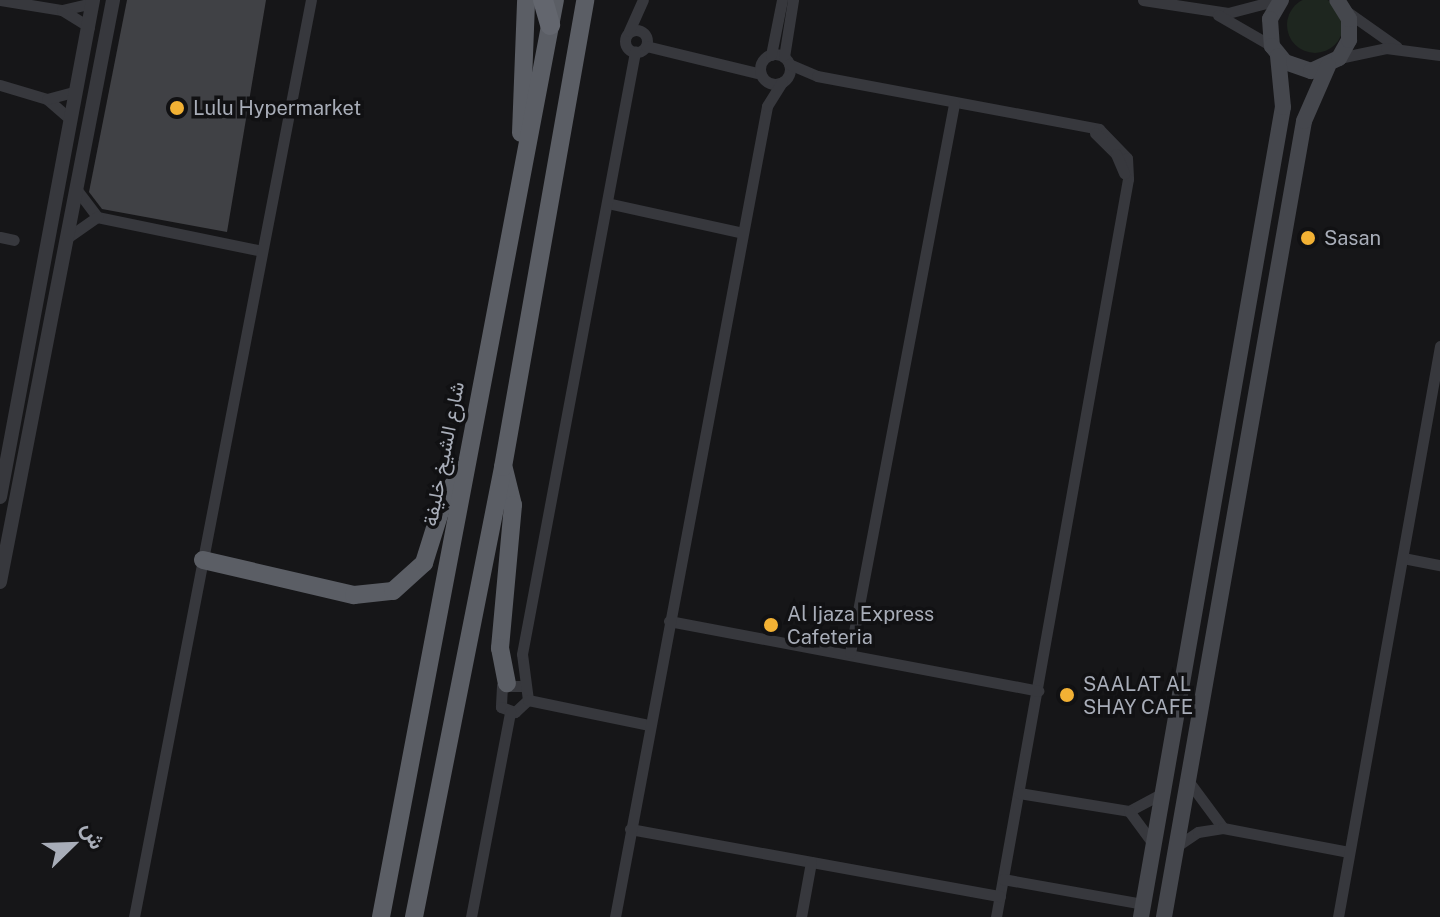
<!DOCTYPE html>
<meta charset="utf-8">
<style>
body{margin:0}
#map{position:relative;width:1440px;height:917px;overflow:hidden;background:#161618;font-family:"Public Sans",Vazirmatn,sans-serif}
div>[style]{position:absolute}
.green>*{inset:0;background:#1e261f}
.round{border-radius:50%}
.building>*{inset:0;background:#404145}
.minor>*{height:11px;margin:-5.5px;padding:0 5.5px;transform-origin:5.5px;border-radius:5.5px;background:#37383d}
.minor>.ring{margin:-5.5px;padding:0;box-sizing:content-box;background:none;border:11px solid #37383d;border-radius:50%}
.tertiary>*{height:14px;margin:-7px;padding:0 7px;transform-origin:7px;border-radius:7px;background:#37383d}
.secondary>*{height:16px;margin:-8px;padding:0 8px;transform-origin:8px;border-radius:8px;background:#45474d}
.trunk>*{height:18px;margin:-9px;padding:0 9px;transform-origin:9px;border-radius:9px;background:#5b5e65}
.motorway>*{height:20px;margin:-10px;padding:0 10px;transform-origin:10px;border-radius:10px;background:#63666e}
.dots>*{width:22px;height:22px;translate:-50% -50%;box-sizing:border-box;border:4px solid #111113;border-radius:50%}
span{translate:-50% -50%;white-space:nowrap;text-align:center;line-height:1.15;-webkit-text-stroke:7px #111113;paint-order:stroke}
.poi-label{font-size:20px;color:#a8adb8}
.left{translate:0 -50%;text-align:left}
.street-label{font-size:20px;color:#a8adb8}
.north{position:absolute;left:32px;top:805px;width:80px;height:80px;-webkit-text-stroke:6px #111113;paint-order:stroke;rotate:67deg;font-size:22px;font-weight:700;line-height:32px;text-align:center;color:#a8adb8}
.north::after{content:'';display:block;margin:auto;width:28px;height:36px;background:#a8adb8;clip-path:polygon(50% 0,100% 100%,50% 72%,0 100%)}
</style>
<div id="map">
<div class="green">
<div class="round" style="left:1287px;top:-3px;width:56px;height:56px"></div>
</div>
<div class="building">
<div style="clip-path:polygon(127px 0,266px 0,227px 232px,102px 209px,89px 192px)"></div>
</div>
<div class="minor">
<div style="left:0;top:0;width:63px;rotate:9.2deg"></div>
<div style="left:62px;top:10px;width:31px;rotate:-13deg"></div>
<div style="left:1143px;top:0;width:86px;rotate:8.7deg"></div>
<div style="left:1228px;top:13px;width:52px;rotate:-14.6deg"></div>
<div style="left:62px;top:10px;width:32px;rotate:32deg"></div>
<div style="left:1346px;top:11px;width:62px;rotate:35.2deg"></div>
<div style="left:1218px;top:15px;width:62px;rotate:29.9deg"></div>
<div class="ring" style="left:625px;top:30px;width:11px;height:11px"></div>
<div style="left:629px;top:31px;width:34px;rotate:-66deg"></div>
<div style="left:646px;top:46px;width:118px;rotate:13.7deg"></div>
<div class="ring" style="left:760px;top:54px;width:19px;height:19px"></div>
<div style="left:771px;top:55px;width:56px;rotate:-78.7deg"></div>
<div style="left:784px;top:57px;width:58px;rotate:-81deg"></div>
<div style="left:1339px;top:58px;width:48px;rotate:-12deg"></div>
<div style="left:1386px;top:48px;width:54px;rotate:7.4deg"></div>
<div style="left:789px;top:64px;width:30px;rotate:23deg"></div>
<div style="left:817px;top:76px;width:287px;rotate:10.6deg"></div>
<div style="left:1099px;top:129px;width:40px;rotate:46deg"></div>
<div style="left:1127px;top:158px;width:21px;rotate:87deg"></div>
<div style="left:1128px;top:179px;width:750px;rotate:100.14deg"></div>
<div style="left:0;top:85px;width:49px;rotate:16.6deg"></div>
<div style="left:47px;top:99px;width:32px;rotate:41deg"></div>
<div style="left:47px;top:99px;width:30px;rotate:-15deg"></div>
<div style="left:1095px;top:133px;width:30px;rotate:45deg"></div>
<div style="left:1116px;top:154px;width:21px;rotate:67deg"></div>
<div style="left:77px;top:190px;width:34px;rotate:53deg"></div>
<div style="left:97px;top:217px;width:168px;rotate:11.6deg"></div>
<div style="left:607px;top:203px;width:139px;rotate:12.4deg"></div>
<div style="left:0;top:237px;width:14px;rotate:12deg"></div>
<div style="left:67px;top:238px;width:37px;rotate:-35deg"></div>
<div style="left:1403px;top:558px;width:38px;rotate:11deg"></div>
<div style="left:669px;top:621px;width:376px;rotate:10.7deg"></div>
<div style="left:850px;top:653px;width:559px;rotate:-79.27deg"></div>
<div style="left:524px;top:686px;width:22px;rotate:180deg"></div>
<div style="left:502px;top:686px;width:21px;rotate:93deg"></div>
<div style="left:501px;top:707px;width:15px;rotate:20deg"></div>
<div style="left:515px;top:712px;width:18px;rotate:-43deg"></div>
<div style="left:528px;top:700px;width:46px;rotate:-97.4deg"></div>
<div style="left:522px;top:654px;width:613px;rotate:-79.37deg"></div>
<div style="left:528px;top:700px;width:124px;rotate:11.7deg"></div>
<div style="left:1189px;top:782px;width:57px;rotate:53.5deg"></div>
<div style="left:1019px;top:793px;width:111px;rotate:9.3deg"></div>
<div style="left:1129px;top:811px;width:38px;rotate:-28deg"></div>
<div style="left:1129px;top:811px;width:42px;rotate:53.7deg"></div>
<div style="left:630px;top:829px;width:376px;rotate:10.3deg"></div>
<div style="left:1177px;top:846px;width:25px;rotate:-34deg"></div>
<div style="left:1198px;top:832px;width:25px;rotate:-9deg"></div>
<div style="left:1223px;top:828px;width:128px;rotate:10.8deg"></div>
<div style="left:1003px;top:879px;width:143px;rotate:10.1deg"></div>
<div style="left:134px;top:917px;width:934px;rotate:-79.08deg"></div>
<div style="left:471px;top:917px;width:209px;rotate:-79.2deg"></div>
<div style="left:615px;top:917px;width:825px;rotate:-79.38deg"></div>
<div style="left:767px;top:106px;width:28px;rotate:-58deg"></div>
<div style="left:801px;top:917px;width:56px;rotate:-79.7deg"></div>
<div style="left:1338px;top:917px;width:580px;rotate:-79.87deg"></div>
</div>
<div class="tertiary">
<div style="left:0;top:497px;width:506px;rotate:-79.4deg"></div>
<div style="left:0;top:582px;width:593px;rotate:-79.01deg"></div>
</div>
<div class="secondary">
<div style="left:1281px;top:0;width:22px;rotate:120deg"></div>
<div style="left:1270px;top:19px;width:27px;rotate:86deg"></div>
<div style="left:1272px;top:46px;width:21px;rotate:51deg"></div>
<div style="left:1285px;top:62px;width:28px;rotate:19deg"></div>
<div style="left:1311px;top:71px;width:31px;rotate:-25deg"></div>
<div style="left:1339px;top:58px;width:21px;rotate:-61deg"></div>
<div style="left:1349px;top:40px;width:21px;rotate:-90deg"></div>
<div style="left:1349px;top:19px;width:22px;rotate:-122deg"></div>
<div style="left:1141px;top:917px;width:822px;rotate:-80.06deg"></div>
<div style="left:1283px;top:107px;width:51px;rotate:-95.6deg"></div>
<div style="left:1164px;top:917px;width:808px;rotate:-80.02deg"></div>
<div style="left:1304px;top:121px;width:60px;rotate:-66.4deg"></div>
</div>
<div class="trunk">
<div style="left:521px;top:133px;width:133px;rotate:-87.8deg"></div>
<div style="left:504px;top:469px;width:37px;rotate:76deg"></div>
<div style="left:513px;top:505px;width:144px;rotate:95.2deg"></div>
<div style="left:500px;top:648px;width:36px;rotate:79deg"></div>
<div style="left:203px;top:560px;width:155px;rotate:13.1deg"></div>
<div style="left:354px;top:595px;width:39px;rotate:-6deg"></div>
<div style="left:393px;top:591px;width:42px;rotate:-42.1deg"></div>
<div style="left:424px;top:563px;width:70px;rotate:-72.6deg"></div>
<div style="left:445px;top:496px;width:27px;rotate:-54deg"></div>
<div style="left:381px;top:917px;width:933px;rotate:-79.26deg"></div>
<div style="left:414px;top:917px;width:459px;rotate:-78.8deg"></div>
<div style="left:503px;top:467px;width:474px;rotate:-80deg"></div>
</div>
<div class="motorway">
<div style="left:543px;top:0;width:26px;rotate:74deg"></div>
</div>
<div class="dots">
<div style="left:177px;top:108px;background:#f2b134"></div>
<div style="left:1308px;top:238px;background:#f2b134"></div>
<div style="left:771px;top:625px;background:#f2b134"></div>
<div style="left:1067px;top:695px;background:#f2b134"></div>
</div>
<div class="poi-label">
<span class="left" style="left:193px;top:108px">Lulu Hypermarket</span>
<span class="left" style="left:1324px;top:238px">Sasan</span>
<span class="left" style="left:787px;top:626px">Al Ijaza Express<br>Cafeteria</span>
<span class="left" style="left:1083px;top:696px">SAALAT AL<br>SHAY CAFE</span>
</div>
<div class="street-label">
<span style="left:444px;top:454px;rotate:-79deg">شارع الشيخ خليفة</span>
</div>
<div class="north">ش</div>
</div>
